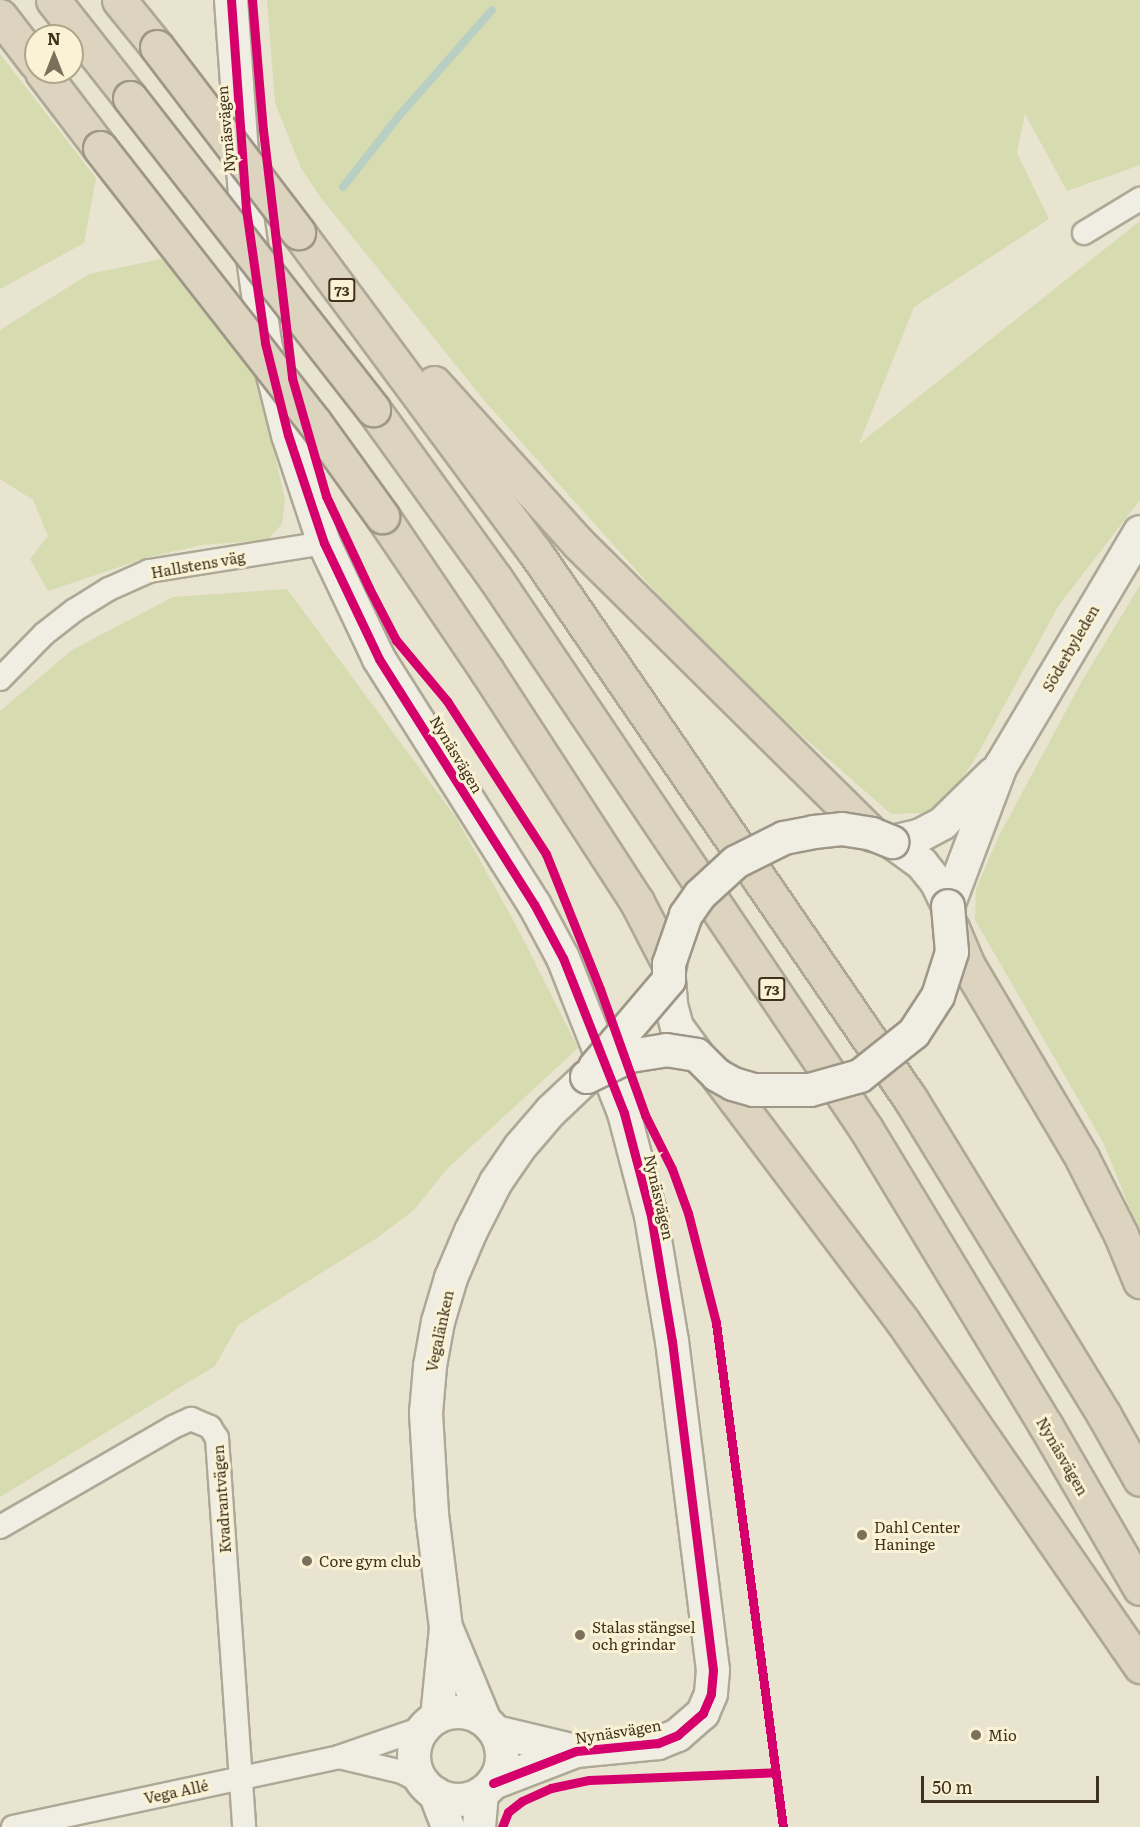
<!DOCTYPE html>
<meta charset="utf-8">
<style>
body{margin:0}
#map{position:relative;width:1140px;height:1827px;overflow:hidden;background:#e9e4cf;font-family:Literata,serif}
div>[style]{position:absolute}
.green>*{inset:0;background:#d6dbb0}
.stream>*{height:8px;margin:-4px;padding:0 4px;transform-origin:4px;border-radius:4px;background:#bacfc4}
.roads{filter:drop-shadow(2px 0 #aea897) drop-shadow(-2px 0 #aea897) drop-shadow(0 2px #aea897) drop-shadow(0 -2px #aea897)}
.street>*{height:22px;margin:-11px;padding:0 11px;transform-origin:11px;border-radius:11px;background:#f0ede2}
.secondary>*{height:32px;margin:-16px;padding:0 16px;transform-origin:16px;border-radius:16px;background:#f0ede2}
.secondary>.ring{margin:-16px;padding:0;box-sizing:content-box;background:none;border:32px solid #f0ede2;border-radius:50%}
.highway>*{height:33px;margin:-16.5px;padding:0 16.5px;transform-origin:16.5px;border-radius:16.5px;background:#dcd4bf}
.bridges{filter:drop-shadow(2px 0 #9e9788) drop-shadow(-2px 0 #9e9788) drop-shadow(0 2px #9e9788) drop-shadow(0 -2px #9e9788)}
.secondary-bridge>*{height:32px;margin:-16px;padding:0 16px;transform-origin:16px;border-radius:16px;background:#f0ede2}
.highway-bridge>*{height:33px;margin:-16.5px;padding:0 16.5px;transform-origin:16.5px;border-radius:16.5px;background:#dcd4bf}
.cycleway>*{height:9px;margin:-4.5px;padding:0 4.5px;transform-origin:4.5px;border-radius:4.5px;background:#d6006c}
.dots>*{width:16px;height:16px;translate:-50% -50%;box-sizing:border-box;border:3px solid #faf2d5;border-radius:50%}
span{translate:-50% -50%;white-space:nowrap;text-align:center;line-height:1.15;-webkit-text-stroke:6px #faf2d5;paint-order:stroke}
.shield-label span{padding:2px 4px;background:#faf2d5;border:2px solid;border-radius:4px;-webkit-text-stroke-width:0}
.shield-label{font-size:14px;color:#3f311d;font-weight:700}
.street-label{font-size:15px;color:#3f311d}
.poi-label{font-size:15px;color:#3f311d}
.left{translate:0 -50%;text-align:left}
.north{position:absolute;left:24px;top:24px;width:60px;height:60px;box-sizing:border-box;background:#faf2d5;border:2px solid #afa58b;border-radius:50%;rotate:0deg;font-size:16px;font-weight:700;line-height:24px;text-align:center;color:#3f311d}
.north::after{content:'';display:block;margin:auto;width:21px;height:27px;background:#7a705b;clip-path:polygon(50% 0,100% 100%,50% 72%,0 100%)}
.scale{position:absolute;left:921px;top:1776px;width:178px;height:27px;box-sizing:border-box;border:3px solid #3f311d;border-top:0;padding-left:8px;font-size:18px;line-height:21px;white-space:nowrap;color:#3f311d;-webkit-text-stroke:4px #faf2d5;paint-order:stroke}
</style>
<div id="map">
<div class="green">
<div style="clip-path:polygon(267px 0,1140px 0,1140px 165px,1067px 191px,1025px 114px,1017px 153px,1049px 219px,914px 307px,859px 444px,1140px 221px,1140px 500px,1059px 605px,975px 759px,953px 792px,924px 813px,891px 814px,775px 712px,663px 600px,488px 405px,321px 198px,301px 168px,275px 103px)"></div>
<div style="clip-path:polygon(0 54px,96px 178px,84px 243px,0 289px)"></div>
<div style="clip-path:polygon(166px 258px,255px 368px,285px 500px,282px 524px,267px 540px,202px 545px,149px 557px,48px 591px,30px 559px,48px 536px,33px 500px,0 479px,0 330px,89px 274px)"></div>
<div style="clip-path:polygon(1140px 585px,1140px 1234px,1103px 1142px,975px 920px,976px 889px,999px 836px,1082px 681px)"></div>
<div style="clip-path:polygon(287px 589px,457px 819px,518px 929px,578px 1048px,447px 1169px,414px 1210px,377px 1238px,238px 1325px,215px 1366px,0 1497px,0 711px,72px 650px,173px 597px)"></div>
</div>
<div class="stream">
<div style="left:343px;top:187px;width:89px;rotate:-51.8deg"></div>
<div style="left:398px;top:117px;width:142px;rotate:-48.7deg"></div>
</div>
<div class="roads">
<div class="street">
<div style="left:1084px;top:233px;width:66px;rotate:-31.3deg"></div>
<div style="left:0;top:679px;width:63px;rotate:-45.6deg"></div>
<div style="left:44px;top:634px;width:39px;rotate:-38deg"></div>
<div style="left:75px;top:610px;width:40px;rotate:-32deg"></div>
<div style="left:109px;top:589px;width:44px;rotate:-24.2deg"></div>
<div style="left:149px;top:571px;width:177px;rotate:-9.1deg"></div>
<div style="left:0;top:1527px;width:200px;rotate:-30deg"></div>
<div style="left:173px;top:1427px;width:20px;rotate:-24deg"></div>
<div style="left:191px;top:1419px;width:21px;rotate:23deg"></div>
<div style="left:210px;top:1427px;width:13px;rotate:58deg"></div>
<div style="left:217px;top:1438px;width:390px;rotate:86deg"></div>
<div style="left:339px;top:1757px;width:65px;rotate:13.4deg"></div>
<div style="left:402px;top:1772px;width:24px;rotate:28deg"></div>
<div style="left:13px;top:1827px;width:333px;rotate:-12.1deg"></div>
<div style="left:339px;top:1757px;width:91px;rotate:-19.2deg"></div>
</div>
<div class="secondary">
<div style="left:231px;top:0;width:210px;rotate:85.9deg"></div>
<div style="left:246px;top:209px;width:135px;rotate:81.9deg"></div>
<div style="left:265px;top:343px;width:95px;rotate:76deg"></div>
<div style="left:288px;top:435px;width:114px;rotate:71.6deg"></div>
<div style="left:324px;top:543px;width:128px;rotate:64.6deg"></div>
<div style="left:379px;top:659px;width:290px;rotate:57.7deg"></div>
<div style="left:534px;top:904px;width:61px;rotate:61.8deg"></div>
<div style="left:563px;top:958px;width:167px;rotate:68.5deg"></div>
<div style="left:624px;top:1113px;width:106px;rotate:75.3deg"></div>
<div style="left:651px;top:1216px;width:127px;rotate:80.5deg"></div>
<div style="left:672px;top:1341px;width:332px;rotate:82.9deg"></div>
<div style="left:713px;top:1670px;width:24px;rotate:95deg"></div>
<div style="left:711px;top:1694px;width:21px;rotate:113deg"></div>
<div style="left:703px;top:1713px;width:33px;rotate:139deg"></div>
<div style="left:678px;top:1735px;width:22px;rotate:158deg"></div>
<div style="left:658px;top:1743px;width:82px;rotate:174.4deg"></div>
<div style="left:576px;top:1751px;width:89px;rotate:158.9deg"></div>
<div style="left:892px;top:842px;width:28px;rotate:-13deg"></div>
<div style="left:919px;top:836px;width:27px;rotate:-28deg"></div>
<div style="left:943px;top:823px;width:70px;rotate:-44.4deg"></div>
<div style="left:892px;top:842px;width:37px;rotate:36deg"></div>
<div style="left:922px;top:864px;width:22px;rotate:51deg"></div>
<div style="left:936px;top:881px;width:28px;rotate:64deg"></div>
<div style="left:948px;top:906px;width:150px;rotate:-69.3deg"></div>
<div style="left:1001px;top:766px;width:272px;rotate:-59.3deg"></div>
<div style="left:669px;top:980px;width:25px;rotate:85deg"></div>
<div style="left:671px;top:1005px;width:23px;rotate:75deg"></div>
<div style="left:677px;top:1027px;width:34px;rotate:54deg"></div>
<div style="left:448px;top:1632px;width:96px;rotate:67.4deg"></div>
<div class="ring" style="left:414px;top:1712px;width:56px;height:56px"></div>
<div style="left:437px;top:1717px;width:89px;rotate:-84.2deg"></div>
<div style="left:446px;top:1628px;width:115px;rotate:-97deg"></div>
<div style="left:432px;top:1514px;width:101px;rotate:-93.4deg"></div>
<div style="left:426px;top:1413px;width:47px;rotate:-85.1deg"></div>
<div style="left:430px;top:1366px;width:45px;rotate:-79.7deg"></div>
<div style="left:438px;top:1322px;width:46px;rotate:-73.5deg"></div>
<div style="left:451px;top:1278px;width:51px;rotate:-66.9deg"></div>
<div style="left:471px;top:1231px;width:55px;rotate:-63deg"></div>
<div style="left:496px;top:1182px;width:42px;rotate:-55.6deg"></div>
<div style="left:520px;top:1147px;width:48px;rotate:-49.3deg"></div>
<div style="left:551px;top:1111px;width:50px;rotate:-43.4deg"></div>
<div style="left:496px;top:1732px;width:82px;rotate:13.4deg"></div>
<div style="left:435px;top:1793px;width:36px;rotate:69deg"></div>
<div style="left:479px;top:1827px;width:34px;rotate:-85deg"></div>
</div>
<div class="highway">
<div style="left:53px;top:0;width:125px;rotate:51.8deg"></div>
<div style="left:119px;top:0;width:60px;rotate:51deg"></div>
<div style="left:0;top:16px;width:59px;rotate:52.5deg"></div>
<div style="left:42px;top:72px;width:96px;rotate:52.7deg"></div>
<div style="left:298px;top:232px;width:398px;rotate:53.5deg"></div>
<div style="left:535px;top:552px;width:665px;rotate:55.54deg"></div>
<div style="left:911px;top:1100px;width:369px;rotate:58.5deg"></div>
<div style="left:1104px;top:1415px;width:73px;rotate:60.6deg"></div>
<div style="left:434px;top:383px;width:215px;rotate:48deg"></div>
<div style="left:578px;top:543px;width:414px;rotate:44.7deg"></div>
<div style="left:373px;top:409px;width:208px;rotate:54.2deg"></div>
<div style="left:495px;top:578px;width:664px;rotate:56.05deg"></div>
<div style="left:866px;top:1129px;width:347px;rotate:58.8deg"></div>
<div style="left:1046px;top:1426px;width:187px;rotate:59.9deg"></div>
<div style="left:382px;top:516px;width:187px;rotate:55.9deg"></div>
<div style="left:487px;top:671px;width:275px;rotate:57deg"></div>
<div style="left:637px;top:902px;width:70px;rotate:62.7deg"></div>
<div style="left:952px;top:928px;width:39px;rotate:67deg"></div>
<div style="left:967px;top:964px;width:226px;rotate:59.3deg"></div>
<div style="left:1082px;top:1158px;width:86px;rotate:63.1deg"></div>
<div style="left:1121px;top:1235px;width:50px;rotate:67.6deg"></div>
<div style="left:717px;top:1075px;width:309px;rotate:53deg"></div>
<div style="left:903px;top:1322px;width:418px;rotate:55.4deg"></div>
</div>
</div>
<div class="bridges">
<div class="secondary-bridge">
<div style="left:595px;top:1067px;width:114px;rotate:-49.6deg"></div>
<div style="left:669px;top:980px;width:16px;rotate:-90deg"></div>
<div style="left:669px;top:964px;width:52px;rotate:-70.9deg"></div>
<div style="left:686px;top:915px;width:24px;rotate:-55deg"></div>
<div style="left:700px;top:895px;width:49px;rotate:-42.5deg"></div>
<div style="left:736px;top:862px;width:54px;rotate:-26.6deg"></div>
<div style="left:784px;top:838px;width:31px;rotate:-11deg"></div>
<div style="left:814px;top:832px;width:28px;rotate:-6deg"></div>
<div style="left:842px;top:829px;width:30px;rotate:9deg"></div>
<div style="left:872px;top:834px;width:22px;rotate:22deg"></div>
<div style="left:587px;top:1077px;width:48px;rotate:-26deg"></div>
<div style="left:630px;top:1056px;width:36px;rotate:-9deg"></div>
<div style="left:666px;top:1050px;width:31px;rotate:9deg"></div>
<div style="left:697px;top:1055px;width:28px;rotate:45deg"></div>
<div style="left:717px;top:1075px;width:18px;rotate:29deg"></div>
<div style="left:733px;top:1084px;width:22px;rotate:16deg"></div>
<div style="left:754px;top:1090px;width:56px"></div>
<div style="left:810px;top:1090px;width:52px;rotate:-15.6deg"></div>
<div style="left:860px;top:1076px;width:69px;rotate:-38.5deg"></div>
<div style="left:914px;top:1033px;width:44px;rotate:-57deg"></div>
<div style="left:938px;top:996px;width:46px;rotate:-72.3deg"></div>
<div style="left:952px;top:952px;width:46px;rotate:-95deg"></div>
</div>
<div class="highway-bridge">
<div style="left:157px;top:47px;width:233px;rotate:52.7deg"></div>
<div style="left:130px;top:98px;width:395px;rotate:52deg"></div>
<div style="left:100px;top:148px;width:349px;rotate:52deg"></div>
<div style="left:315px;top:423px;width:115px;rotate:54.2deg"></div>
</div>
</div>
<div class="cycleway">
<div style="left:231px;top:0;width:210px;rotate:85.9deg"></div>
<div style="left:246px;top:209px;width:135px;rotate:81.9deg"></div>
<div style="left:265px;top:343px;width:95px;rotate:76deg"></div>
<div style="left:288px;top:435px;width:114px;rotate:71.6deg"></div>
<div style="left:324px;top:543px;width:128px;rotate:64.6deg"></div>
<div style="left:379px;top:659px;width:290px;rotate:57.7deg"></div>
<div style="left:534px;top:904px;width:61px;rotate:61.8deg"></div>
<div style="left:563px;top:958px;width:167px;rotate:68.5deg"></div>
<div style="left:624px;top:1113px;width:106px;rotate:75.3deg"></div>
<div style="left:651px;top:1216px;width:127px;rotate:80.5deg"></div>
<div style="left:672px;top:1341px;width:332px;rotate:82.9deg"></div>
<div style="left:713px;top:1670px;width:24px;rotate:95deg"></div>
<div style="left:711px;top:1694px;width:21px;rotate:113deg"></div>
<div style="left:703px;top:1713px;width:33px;rotate:139deg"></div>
<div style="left:678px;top:1735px;width:22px;rotate:158deg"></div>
<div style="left:658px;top:1743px;width:82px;rotate:174.4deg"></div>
<div style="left:576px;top:1751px;width:89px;rotate:158.9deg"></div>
<div style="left:252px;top:0;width:130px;rotate:85.2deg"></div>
<div style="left:263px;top:130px;width:250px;rotate:83.3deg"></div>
<div style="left:292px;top:378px;width:123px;rotate:73.9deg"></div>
<div style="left:326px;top:496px;width:102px;rotate:64.9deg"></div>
<div style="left:369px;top:588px;width:59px;rotate:62.6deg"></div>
<div style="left:396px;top:640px;width:80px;rotate:50.1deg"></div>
<div style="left:447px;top:701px;width:182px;rotate:57.1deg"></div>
<div style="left:546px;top:854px;width:145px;rotate:68.2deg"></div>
<div style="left:600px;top:989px;width:134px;rotate:70.3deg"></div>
<div style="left:645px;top:1115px;width:60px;rotate:63.4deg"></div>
<div style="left:672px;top:1169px;width:47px;rotate:70deg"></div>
<div style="left:688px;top:1213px;width:114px;rotate:75.7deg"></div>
<div style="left:716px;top:1323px;width:508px;rotate:82.43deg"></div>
<div style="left:502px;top:1827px;width:16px;rotate:-68deg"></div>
<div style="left:508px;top:1812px;width:18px;rotate:-38deg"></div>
<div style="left:522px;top:1801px;width:32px;rotate:-24deg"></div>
<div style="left:551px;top:1788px;width:39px;rotate:-12deg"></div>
<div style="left:589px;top:1780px;width:187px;rotate:-2.4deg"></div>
</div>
<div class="dots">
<div style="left:862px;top:1535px;background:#7a705b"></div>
<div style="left:307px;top:1561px;background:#7a705b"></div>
<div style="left:580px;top:1635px;background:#7a705b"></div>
<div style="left:976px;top:1735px;background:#7a705b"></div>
</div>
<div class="shield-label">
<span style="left:342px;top:290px">73</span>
<span style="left:772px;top:989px">73</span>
</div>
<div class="street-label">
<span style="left:225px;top:129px;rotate:-95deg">Nynäsvägen</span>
<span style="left:198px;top:564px;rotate:-10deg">Hallstens väg</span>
<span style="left:1070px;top:648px;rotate:-60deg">Söderbyleden</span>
<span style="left:457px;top:754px;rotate:59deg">Nynäsvägen</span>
<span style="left:660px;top:1197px;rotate:77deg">Nynäsvägen</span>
<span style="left:439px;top:1331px;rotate:-78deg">Vegalänken</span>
<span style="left:1063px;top:1456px;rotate:60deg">Nynäsvägen</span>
<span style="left:221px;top:1499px;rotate:-94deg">Kvadrantvägen</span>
<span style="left:618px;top:1731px;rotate:-9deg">Nynäsvägen</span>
<span style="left:176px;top:1791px;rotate:-12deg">Vega Allé</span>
</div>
<div class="poi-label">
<span class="left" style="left:874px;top:1535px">Dahl Center<br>Haninge</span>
<span class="left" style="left:319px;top:1561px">Core gym club</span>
<span class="left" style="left:592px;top:1635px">Stalas stängsel<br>och grindar</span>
<span class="left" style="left:988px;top:1735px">Mio</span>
</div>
<div class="north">N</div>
<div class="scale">50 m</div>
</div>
